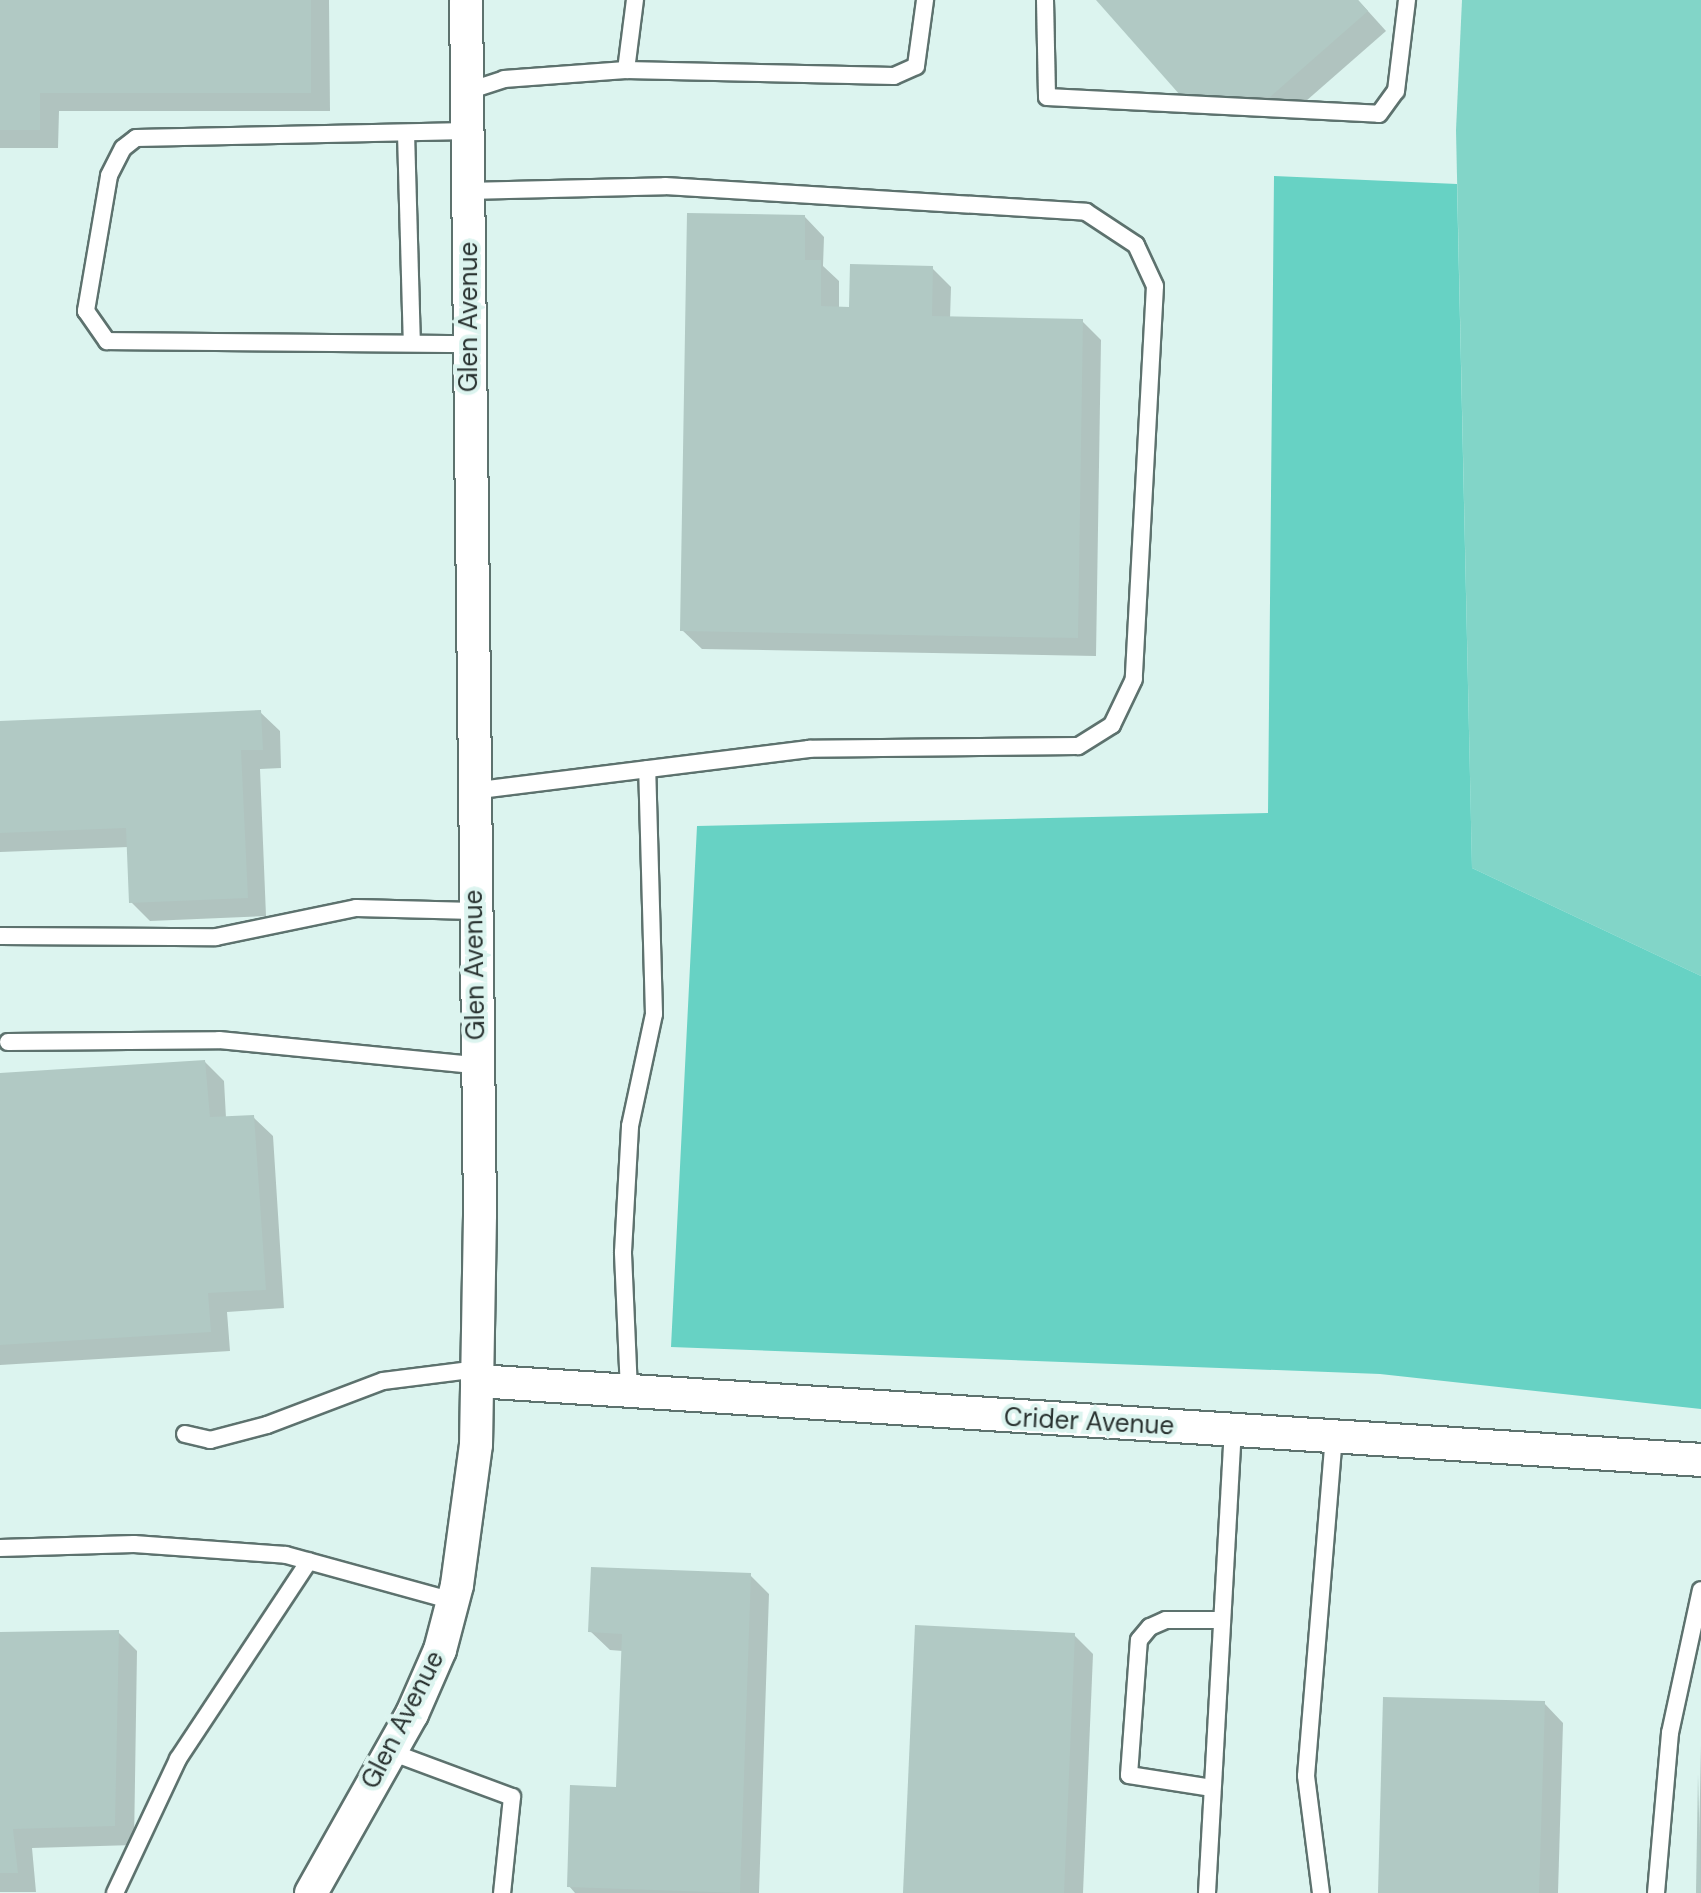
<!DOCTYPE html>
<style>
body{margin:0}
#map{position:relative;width:1701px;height:1893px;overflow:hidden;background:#dcf4ef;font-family:"DM Sans",sans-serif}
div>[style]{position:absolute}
.green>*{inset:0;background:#82d5c8}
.forest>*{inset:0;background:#67d2c4}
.shadow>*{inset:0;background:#0003}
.building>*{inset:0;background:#b1c9c4}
.roads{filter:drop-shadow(2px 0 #5d726e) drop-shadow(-2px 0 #5d726e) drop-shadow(0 2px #5d726e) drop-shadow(0 -2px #5d726e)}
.lane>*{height:16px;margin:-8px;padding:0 8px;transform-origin:8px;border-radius:8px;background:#fff}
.street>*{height:32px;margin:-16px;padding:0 16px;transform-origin:16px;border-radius:16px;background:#fff}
span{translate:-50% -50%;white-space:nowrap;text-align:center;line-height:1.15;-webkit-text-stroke:8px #dcf4ef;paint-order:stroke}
.street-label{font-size:26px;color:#293230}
</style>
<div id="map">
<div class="green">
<div style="clip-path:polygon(1462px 0,1701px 0,1701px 976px,1472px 868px,1456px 130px)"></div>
</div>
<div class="forest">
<div style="clip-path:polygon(1274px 176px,1457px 184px,1472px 868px,1701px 976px,1701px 1409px,1380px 1374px,671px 1347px,697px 826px,1268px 813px)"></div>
</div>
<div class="shadow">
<div style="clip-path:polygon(0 0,329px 0,330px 111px,59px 111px,58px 148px,0 148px)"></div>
<div style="clip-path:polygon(1099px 0,1358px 0,1386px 31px,1290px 115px,1201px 114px)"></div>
<div style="clip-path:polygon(805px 217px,824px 237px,823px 266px,839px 281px,839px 309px,851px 309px,932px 268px,951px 287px,950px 319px,1082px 321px,1101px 340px,1096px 656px,702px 649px,682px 630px)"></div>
<div style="clip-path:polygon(260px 712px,280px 731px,281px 768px,260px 769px,266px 916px,150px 921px,131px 902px,128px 847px,0 852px,0 723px)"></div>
<div style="clip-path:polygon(205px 1062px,224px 1081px,226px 1118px,253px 1117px,273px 1136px,284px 1308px,227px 1312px,230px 1351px,0 1365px,0 1075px)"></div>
<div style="clip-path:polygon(750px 1575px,769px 1594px,759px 1893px,575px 1893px,569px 1886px,618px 1789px,623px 1651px,610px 1650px,590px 1631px)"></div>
<div style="clip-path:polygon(118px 1632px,137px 1651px,134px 1845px,32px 1848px,36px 1892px,0 1892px,0 1634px)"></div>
<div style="clip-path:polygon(1074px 1635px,1093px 1654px,1083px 1893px,905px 1893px)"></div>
<div style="clip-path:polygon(1544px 1703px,1563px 1723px,1558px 1893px,1380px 1893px)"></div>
<div style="clip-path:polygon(1701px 1745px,1701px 1893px,1698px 1893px)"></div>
</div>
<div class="building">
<div style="clip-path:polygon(0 0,311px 0,311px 93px,40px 93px,40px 130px,0 130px)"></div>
<div style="clip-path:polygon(1096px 0,1358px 0,1368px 11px,1270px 97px,1180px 95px)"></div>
<div style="clip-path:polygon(687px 213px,805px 215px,805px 260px,821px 260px,821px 306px,849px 307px,850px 264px,933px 266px,932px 316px,1083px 319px,1078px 638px,680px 631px)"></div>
<div style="clip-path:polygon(261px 710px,263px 750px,241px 750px,248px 898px,129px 903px,126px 828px,0 833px,0 721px)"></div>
<div style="clip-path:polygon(205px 1060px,210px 1117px,254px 1115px,266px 1290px,208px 1293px,211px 1332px,0 1345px,0 1073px)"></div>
<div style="clip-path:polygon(591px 1567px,751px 1573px,740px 1893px,567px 1887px,570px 1785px,616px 1787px,622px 1634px,588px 1632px)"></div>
<div style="clip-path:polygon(915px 1625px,1075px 1633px,1064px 1893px,903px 1893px)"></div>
<div style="clip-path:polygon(119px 1630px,115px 1826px,13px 1829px,18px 1873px,0 1873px,0 1632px)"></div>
<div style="clip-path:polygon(1383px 1697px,1545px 1701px,1539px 1893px,1378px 1893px)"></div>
<div style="clip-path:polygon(1698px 1774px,1701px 1893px,1696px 1893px)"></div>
</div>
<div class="roads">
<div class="lane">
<div style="left:1045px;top:0;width:97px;rotate:88.8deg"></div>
<div style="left:1047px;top:97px;width:332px;rotate:2.9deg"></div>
<div style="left:1379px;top:114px;width:29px;rotate:-54deg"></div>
<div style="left:1396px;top:91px;width:92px;rotate:-83.1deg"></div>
<div style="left:626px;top:70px;width:71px;rotate:-82.7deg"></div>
<div style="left:468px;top:91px;width:38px;rotate:-18deg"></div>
<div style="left:504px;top:79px;width:122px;rotate:-4.2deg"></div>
<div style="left:626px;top:70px;width:268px;rotate:1.3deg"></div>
<div style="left:894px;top:76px;width:24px;rotate:-24deg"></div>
<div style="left:916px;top:66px;width:67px;rotate:-82.2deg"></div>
<div style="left:468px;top:131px;width:332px;rotate:178.8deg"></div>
<div style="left:136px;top:138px;width:16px;rotate:142deg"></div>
<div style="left:123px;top:148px;width:31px;rotate:117deg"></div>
<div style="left:109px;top:176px;width:137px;rotate:99.7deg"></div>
<div style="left:86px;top:311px;width:37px;rotate:55deg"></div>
<div style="left:107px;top:341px;width:363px;rotate:0.5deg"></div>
<div style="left:406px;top:133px;width:209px;rotate:88.4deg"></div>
<div style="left:467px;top:191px;width:198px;rotate:-1.4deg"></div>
<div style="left:665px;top:186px;width:422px;rotate:3.5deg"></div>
<div style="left:1086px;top:212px;width:60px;rotate:33.4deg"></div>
<div style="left:1136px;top:245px;width:45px;rotate:65.1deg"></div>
<div style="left:1155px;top:286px;width:394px;rotate:93.1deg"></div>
<div style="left:1134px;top:679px;width:51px;rotate:115.6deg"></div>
<div style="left:1112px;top:725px;width:40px;rotate:148deg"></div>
<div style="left:1078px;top:746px;width:269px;rotate:179.4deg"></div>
<div style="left:809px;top:749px;width:340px;rotate:172.9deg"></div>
<div style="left:0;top:936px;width:216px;rotate:0.3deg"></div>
<div style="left:216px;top:937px;width:143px;rotate:-11.7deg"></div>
<div style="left:356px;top:908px;width:118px;rotate:1.5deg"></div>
<div style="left:8px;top:1042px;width:211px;rotate:-0.5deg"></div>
<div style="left:219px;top:1040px;width:258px;rotate:5.6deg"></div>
<div style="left:629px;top:1391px;width:139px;rotate:-92.5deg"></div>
<div style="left:623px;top:1252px;width:126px;rotate:-86.8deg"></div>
<div style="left:630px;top:1126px;width:115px;rotate:-77.9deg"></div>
<div style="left:654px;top:1014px;width:245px;rotate:-91.6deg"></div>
<div style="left:185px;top:1434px;width:26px;rotate:13deg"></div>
<div style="left:210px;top:1440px;width:59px;rotate:-14.7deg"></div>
<div style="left:267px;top:1425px;width:124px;rotate:-20.8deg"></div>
<div style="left:383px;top:1381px;width:96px;rotate:-7.2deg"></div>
<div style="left:0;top:1548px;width:134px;rotate:-1.7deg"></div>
<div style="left:134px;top:1544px;width:152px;rotate:4.1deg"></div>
<div style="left:286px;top:1555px;width:173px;rotate:15.4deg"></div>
<div style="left:391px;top:1752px;width:129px;rotate:20.4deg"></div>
<div style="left:512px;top:1797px;width:97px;rotate:95.9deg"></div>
<div style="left:1212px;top:1788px;width:84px;rotate:-171.1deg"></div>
<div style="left:1129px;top:1775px;width:135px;rotate:-85.8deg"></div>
<div style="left:1139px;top:1640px;width:17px;rotate:-50deg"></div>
<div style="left:1150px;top:1627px;width:17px;rotate:-24deg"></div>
<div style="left:1166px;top:1620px;width:53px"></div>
<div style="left:115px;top:1893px;width:148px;rotate:-64.8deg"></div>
<div style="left:178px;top:1759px;width:237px;rotate:-56.5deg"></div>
<div style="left:1207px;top:1893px;width:463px;rotate:-86.8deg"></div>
<div style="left:1321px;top:1893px;width:118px;rotate:-97.3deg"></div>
<div style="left:1306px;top:1776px;width:340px;rotate:-85.3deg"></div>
<div style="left:1656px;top:1893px;width:161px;rotate:-85deg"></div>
<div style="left:1670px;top:1733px;width:146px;rotate:-77.8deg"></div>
</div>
<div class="street">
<div style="left:477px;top:1381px;width:1227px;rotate:3.69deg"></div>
<div style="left:311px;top:1893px;width:206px;rotate:-60.6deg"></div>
<div style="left:412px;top:1714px;width:70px;rotate:-66.4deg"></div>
<div style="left:440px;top:1650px;width:67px;rotate:-75.3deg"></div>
<div style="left:457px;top:1585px;width:141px;rotate:-82.3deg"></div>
<div style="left:476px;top:1445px;width:230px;rotate:-89deg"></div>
<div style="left:480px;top:1215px;width:1215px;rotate:-90.66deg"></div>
</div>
</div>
<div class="street-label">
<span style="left:469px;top:317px;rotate:-90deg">Glen Avenue</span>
<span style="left:475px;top:965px;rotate:-91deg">Glen Avenue</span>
<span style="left:1089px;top:1422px;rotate:3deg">Crider Avenue</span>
<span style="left:403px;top:1720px;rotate:-63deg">Glen Avenue</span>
</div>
</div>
